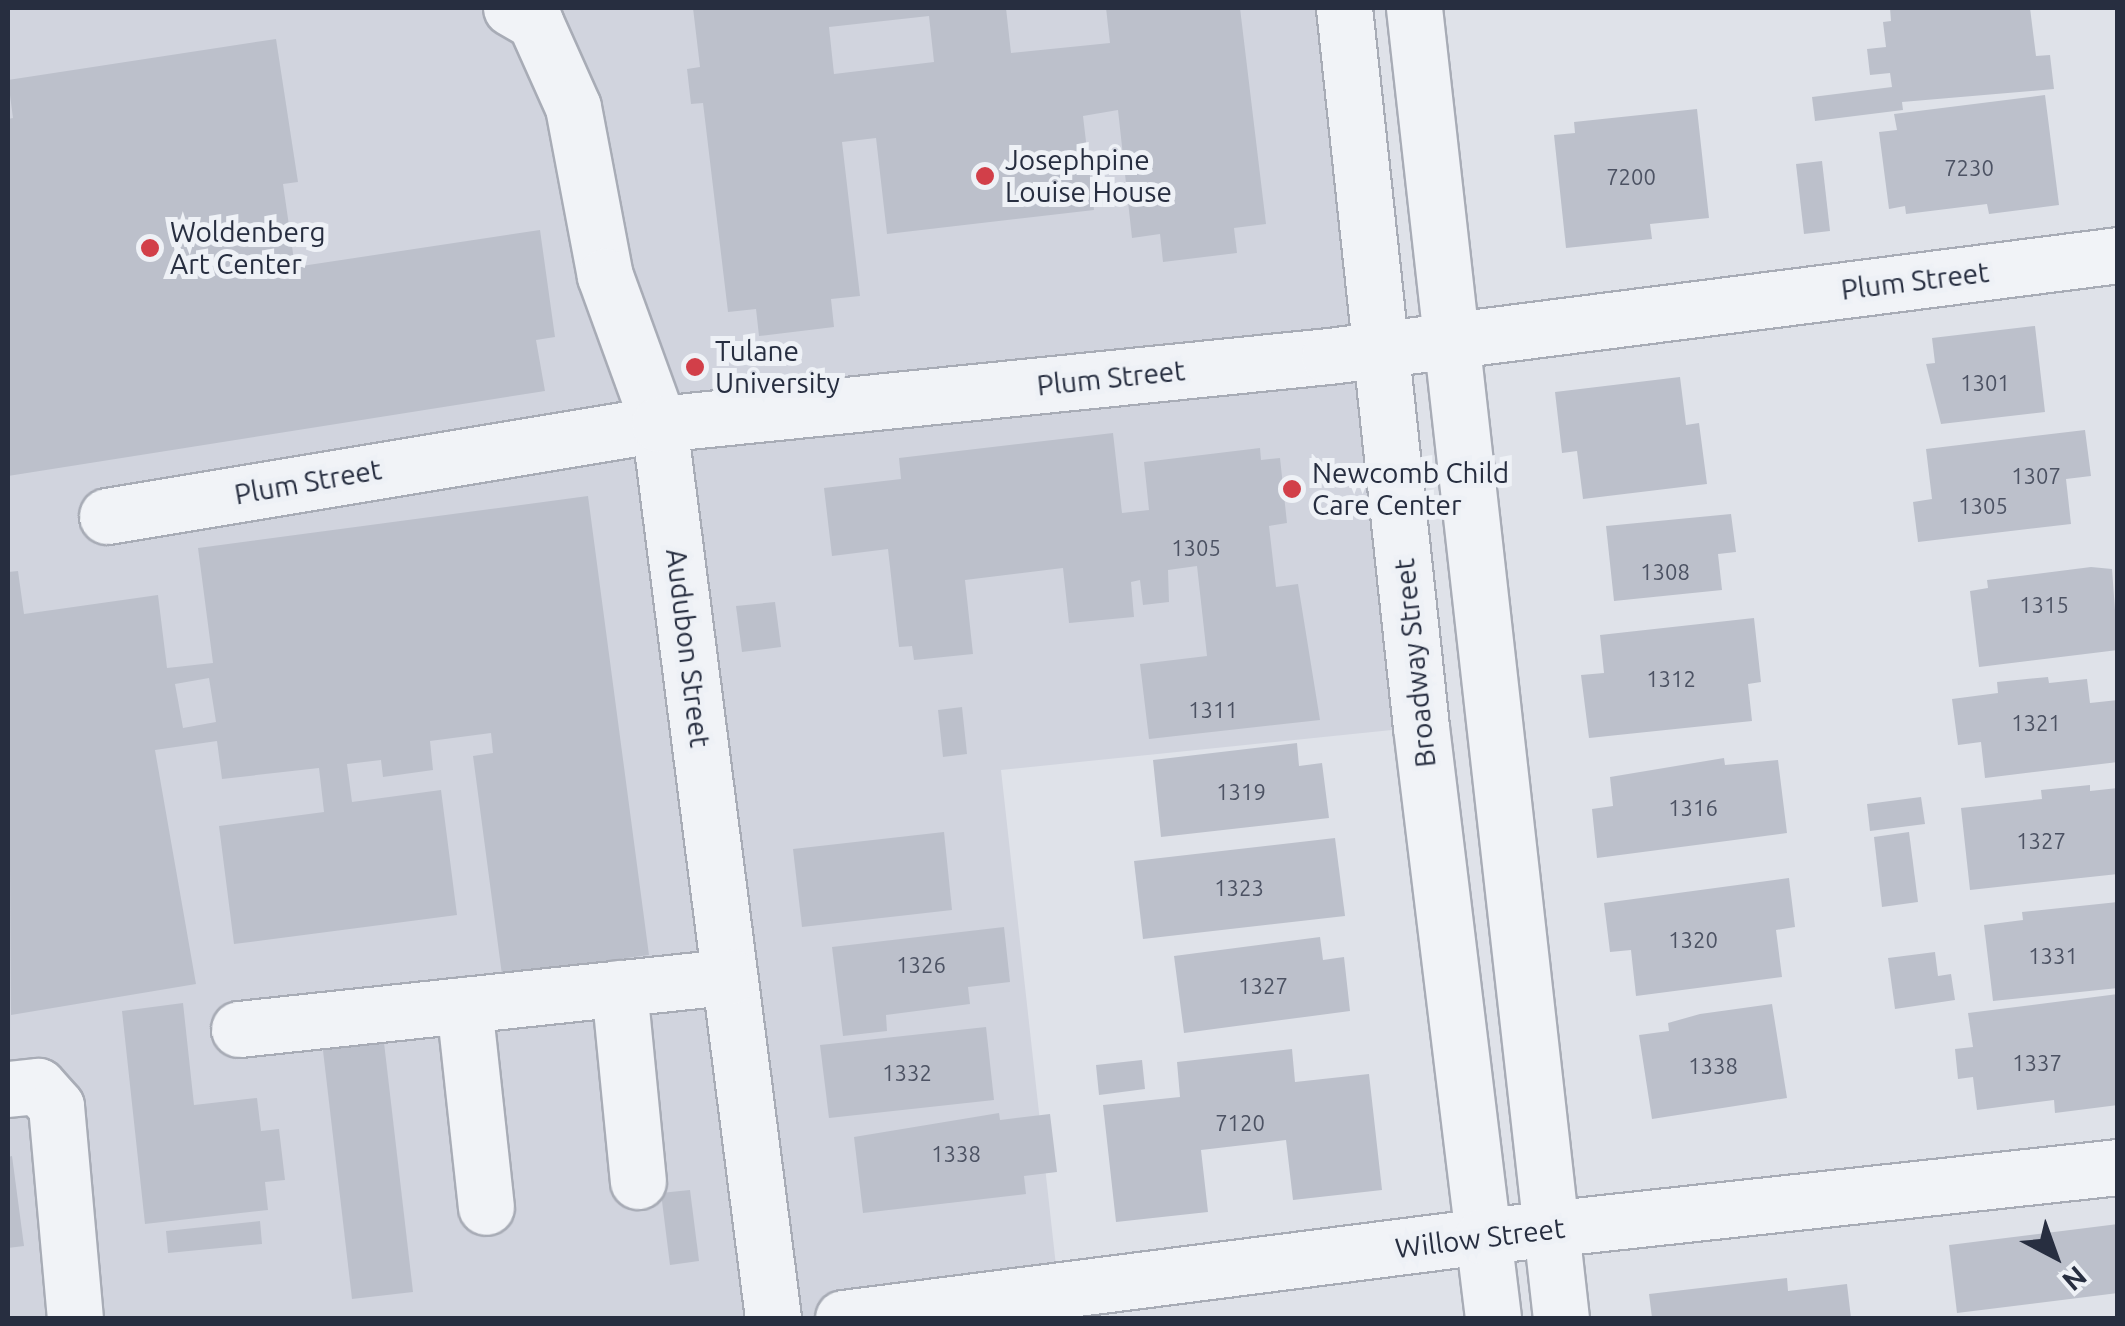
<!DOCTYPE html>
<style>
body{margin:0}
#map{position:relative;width:2125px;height:1326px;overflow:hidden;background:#dfe2e9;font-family:Ubuntu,sans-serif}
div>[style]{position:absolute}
.built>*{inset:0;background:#d1d4de}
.building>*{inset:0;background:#bcc0cb}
.roads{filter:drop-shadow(2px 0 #a8acb6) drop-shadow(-2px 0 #a8acb6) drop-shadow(0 2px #a8acb6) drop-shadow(0 -2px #a8acb6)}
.minor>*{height:55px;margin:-27.5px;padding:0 27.5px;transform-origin:27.5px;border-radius:27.5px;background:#f1f3f7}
.dots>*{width:28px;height:28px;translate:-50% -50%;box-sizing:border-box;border:5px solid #eef1f6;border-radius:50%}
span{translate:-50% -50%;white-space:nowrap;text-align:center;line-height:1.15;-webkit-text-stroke:10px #eef1f6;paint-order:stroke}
.number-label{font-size:22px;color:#4c5263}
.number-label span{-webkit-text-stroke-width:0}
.poi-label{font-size:28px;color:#272e40}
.left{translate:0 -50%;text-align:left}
.street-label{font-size:28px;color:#272e40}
.frame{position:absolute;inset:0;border:10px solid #272e40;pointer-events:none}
.north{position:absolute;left:2005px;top:1206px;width:100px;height:100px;-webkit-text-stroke:8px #eef1f6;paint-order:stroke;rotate:139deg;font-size:28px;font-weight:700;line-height:40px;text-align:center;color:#272e40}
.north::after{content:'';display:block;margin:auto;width:35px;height:45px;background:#272e40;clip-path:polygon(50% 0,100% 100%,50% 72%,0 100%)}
</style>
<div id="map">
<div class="built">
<div style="clip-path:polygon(8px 8px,1343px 8px,1421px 727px,1001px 770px,1059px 1293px,843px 1318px,8px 1318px)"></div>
</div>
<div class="building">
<div style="clip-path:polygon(evenodd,693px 8px,1006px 8px,1011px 53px,1110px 43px,1106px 8px,1240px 8px,1266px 224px,1234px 228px,1237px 253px,1163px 262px,1160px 234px,1132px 238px,1118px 110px,1083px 116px,1094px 210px,887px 234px,876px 138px,842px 142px,860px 296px,831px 299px,834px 327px,759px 336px,756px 309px,728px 312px,703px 103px,691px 104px,687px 69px,700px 67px,693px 8px,929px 16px,934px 62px,834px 74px,829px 27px,929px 16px)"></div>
<div style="clip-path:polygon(1890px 8px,2030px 8px,2036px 56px,2050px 55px,2054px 89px,1902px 102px,1903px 110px,1815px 121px,1812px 97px,1892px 87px,1890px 73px,1870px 75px,1867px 49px,1886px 47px,1883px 22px,1891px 21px)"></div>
<div style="clip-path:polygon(276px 39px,298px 182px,283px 184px,295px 267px,540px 230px,555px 337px,536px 340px,545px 391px,8px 476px,8px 119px,13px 118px,8px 80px)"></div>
<div style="clip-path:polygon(2045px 95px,2059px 205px,1989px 214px,1987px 204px,1906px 214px,1905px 206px,1889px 209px,1879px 132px,1897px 130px,1894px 114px)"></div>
<div style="clip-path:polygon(1697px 109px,1709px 218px,1650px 224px,1652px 239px,1566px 248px,1554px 135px,1575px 133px,1574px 122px)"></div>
<div style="clip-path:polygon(1822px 161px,1830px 231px,1804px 234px,1796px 164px)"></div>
<div style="clip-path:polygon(2035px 326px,2045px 412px,1941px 424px,1926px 364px,1935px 363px,1932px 338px)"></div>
<div style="clip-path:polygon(1680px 377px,1686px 425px,1699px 423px,1707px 484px,1583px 499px,1577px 451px,1562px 453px,1555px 392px)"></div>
<div style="clip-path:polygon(2085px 430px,2091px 476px,2066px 479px,2071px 524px,1918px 542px,1913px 502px,1932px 499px,1926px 449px)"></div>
<div style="clip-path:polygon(1113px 433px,1122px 513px,1149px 510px,1144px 462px,1260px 448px,1261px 460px,1280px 458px,1287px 523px,1269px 526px,1276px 587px,1298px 584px,1320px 720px,1149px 739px,1140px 664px,1207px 656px,1197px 566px,1168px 570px,1169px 602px,1143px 605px,1140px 580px,1131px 582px,1134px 617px,1069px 623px,1063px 568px,965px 580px,973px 654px,914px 660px,912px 646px,899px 647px,888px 549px,832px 556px,824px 488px,901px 479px,899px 458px)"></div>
<div style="clip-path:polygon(evenodd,588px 496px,649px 955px,502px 975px,473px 756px,493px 753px,491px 733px,430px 741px,433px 770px,383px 777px,381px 760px,347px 764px,352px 802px,441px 790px,457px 915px,234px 944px,219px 826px,324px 812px,319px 768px,222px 779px,217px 741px,155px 750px,196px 984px,11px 1015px,8px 572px,18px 571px,24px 614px,158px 595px,167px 668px,213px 663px,198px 548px,588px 496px,209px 678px,216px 722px,183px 728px,175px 684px,209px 678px)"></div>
<div style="clip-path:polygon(1731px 514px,1736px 552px,1718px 554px,1722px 590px,1614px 601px,1606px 526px)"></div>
<div style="clip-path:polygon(2091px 567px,2112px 569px,2118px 650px,1979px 667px,1970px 591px,1988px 588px,1987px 580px)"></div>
<div style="clip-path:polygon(775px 602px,781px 647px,742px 652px,736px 606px)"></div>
<div style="clip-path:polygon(1754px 618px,1761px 682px,1748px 684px,1752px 721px,1589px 738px,1581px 675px,1604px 673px,1600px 635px)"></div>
<div style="clip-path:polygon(2048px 677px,2049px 683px,2087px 679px,2090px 703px,2118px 700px,2118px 762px,1985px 778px,1981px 742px,1958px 745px,1952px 699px,1998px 693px,1997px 682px)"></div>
<div style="clip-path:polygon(962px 707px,967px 754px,943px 757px,938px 710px)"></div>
<div style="clip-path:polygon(1297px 743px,1299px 766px,1322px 763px,1329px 818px,1161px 837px,1153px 760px)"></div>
<div style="clip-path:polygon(1724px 758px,1725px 765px,1778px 760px,1787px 833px,1597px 858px,1592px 809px,1613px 806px,1610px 777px)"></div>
<div style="clip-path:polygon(2090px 785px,2090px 791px,2118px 788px,2118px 874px,1970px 890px,1961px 808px,2042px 799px,2041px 790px)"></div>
<div style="clip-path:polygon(1921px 797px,1925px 824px,1870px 831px,1867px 804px)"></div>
<div style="clip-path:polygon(944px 832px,952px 910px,802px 927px,793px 849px)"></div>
<div style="clip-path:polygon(1909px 832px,1918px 902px,1882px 907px,1874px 837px)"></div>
<div style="clip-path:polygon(1335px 838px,1345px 916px,1143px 939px,1134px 861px)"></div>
<div style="clip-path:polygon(1789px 878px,1795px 927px,1776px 930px,1782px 977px,1636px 996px,1631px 950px,1610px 952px,1604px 903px)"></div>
<div style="clip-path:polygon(2118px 902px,2118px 988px,1993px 1001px,1984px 925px,2023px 920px,2022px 912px)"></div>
<div style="clip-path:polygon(1004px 927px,1010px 982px,968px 987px,970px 1004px,886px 1015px,887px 1031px,843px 1036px,832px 947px)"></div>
<div style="clip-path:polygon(1320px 937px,1323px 960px,1344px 957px,1350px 1011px,1184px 1033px,1174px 956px)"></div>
<div style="clip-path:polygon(1935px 952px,1938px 976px,1951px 974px,1955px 1000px,1895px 1009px,1888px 958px)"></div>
<div style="clip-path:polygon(2118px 994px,2118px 1105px,2055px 1113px,2054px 1100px,1977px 1110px,1973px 1077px,1958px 1079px,1955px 1049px,1973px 1047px,1968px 1013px)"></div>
<div style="clip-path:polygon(183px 1003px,194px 1105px,257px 1098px,261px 1131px,279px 1129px,285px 1180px,265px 1182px,268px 1210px,145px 1224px,122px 1011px)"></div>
<div style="clip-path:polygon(1772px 1004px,1787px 1098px,1652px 1119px,1639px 1035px,1669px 1031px,1668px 1023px,1700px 1014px)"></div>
<div style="clip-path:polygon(986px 1027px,994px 1100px,829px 1118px,820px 1045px)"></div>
<div style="clip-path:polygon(383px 1034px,413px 1292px,352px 1299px,322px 1042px)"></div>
<div style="clip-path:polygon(1292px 1049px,1295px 1082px,1369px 1074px,1382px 1190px,1293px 1200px,1286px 1140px,1201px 1150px,1208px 1212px,1116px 1222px,1103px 1105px,1180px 1097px,1177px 1062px)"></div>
<div style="clip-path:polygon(1142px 1060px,1145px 1089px,1099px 1095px,1096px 1065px)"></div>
<div style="clip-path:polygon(999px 1113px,1000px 1120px,1050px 1114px,1057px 1172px,1024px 1176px,1026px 1194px,863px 1213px,854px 1137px)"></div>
<div style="clip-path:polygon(12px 1156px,24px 1246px,8px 1248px,8px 1157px)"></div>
<div style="clip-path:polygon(690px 1190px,699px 1261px,670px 1265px,661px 1193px)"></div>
<div style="clip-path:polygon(260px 1221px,262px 1244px,168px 1253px,166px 1231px)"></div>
<div style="clip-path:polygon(2118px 1224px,2118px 1293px,1957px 1313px,1949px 1245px)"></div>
<div style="clip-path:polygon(1787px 1278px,1788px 1291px,1847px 1284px,1851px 1318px,1652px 1318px,1649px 1294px)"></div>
</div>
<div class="roads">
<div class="minor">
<div style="left:511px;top:8px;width:28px;rotate:30deg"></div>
<div style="left:535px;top:22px;width:93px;rotate:65.9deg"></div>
<div style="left:573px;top:107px;width:172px;rotate:79.3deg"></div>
<div style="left:605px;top:276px;width:158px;rotate:70deg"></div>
<div style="left:659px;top:424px;width:901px;rotate:82.73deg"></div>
<div style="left:1344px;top:8px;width:723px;rotate:83.89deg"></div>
<div style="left:1421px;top:727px;width:595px;rotate:83.05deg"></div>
<div style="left:1414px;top:8px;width:1318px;rotate:83.6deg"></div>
<div style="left:107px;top:516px;width:560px;rotate:-9.46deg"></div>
<div style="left:659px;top:424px;width:673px;rotate:-5.8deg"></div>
<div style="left:1329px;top:356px;width:795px;rotate:-7.29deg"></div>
<div style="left:619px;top:988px;width:194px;rotate:84.4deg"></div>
<div style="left:464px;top:1005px;width:203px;rotate:83.8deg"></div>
<div style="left:239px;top:1029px;width:493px;rotate:-6.1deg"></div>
<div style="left:8px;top:1089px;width:30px;rotate:-6deg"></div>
<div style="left:38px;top:1086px;width:27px;rotate:48deg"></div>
<div style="left:56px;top:1106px;width:213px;rotate:84.9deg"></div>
<div style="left:843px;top:1318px;width:645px;rotate:-7.3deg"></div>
<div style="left:1483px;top:1236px;width:639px;rotate:-6.2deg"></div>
</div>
</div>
<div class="dots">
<div style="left:985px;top:176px;background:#d23f49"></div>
<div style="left:150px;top:248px;background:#d23f49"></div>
<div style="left:695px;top:367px;background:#d23f49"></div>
<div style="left:1292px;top:489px;background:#d23f49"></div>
</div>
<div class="number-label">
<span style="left:1969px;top:168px">7230</span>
<span style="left:1631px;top:177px">7200</span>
<span style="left:1985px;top:383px">1301</span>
<span style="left:2036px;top:476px">1307</span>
<span style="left:1983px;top:506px">1305</span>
<span style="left:1196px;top:548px">1305</span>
<span style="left:1665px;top:572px">1308</span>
<span style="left:2044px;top:605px">1315</span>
<span style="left:1671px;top:679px">1312</span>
<span style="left:1213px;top:710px">1311</span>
<span style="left:2036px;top:723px">1321</span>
<span style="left:1241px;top:792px">1319</span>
<span style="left:1693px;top:808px">1316</span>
<span style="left:2041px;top:841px">1327</span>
<span style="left:1239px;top:888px">1323</span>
<span style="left:1693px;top:940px">1320</span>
<span style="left:2053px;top:956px">1331</span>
<span style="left:921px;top:965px">1326</span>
<span style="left:1263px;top:986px">1327</span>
<span style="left:2037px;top:1063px">1337</span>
<span style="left:1713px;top:1066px">1338</span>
<span style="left:907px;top:1073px">1332</span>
<span style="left:1240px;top:1123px">7120</span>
<span style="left:956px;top:1154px">1338</span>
</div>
<div class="poi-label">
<span class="left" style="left:1005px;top:176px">Josephpine<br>Louise House</span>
<span class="left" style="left:170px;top:248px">Woldenberg<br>Art Center</span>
<span class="left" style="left:715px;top:367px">Tulane<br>University</span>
<span class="left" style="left:1312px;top:489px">Newcomb Child<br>Care Center</span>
</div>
<div class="street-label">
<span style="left:1915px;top:281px;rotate:-7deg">Plum Street</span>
<span style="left:1111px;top:378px;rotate:-6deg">Plum Street</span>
<span style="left:308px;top:482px;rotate:-10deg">Plum Street</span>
<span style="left:688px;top:648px;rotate:83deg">Audubon Street</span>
<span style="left:1415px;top:663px;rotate:-96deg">Broadway Street</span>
<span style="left:1480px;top:1238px;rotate:-7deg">Willow Street</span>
</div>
<div class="frame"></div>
<div class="north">N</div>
</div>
